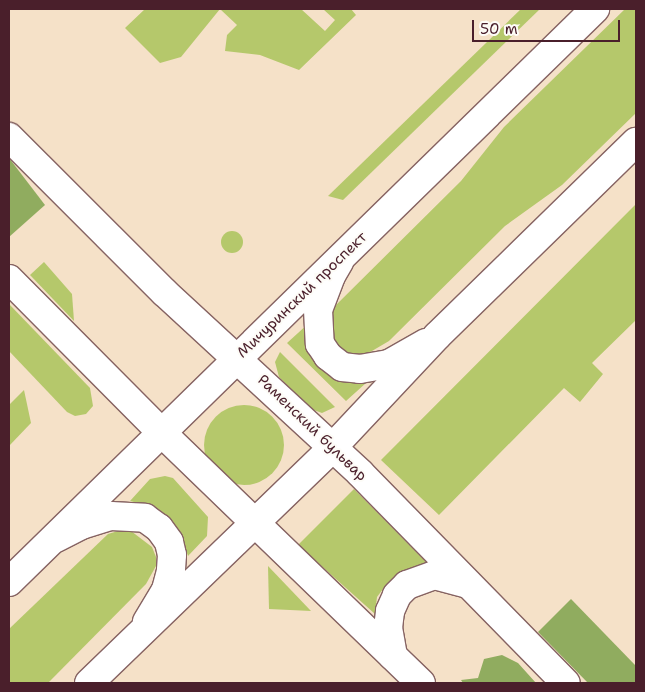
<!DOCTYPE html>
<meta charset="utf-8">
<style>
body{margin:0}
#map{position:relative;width:645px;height:692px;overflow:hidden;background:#f5e1c8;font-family:"Shantell Sans",sans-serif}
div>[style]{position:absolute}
.green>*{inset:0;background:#b5c86b}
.round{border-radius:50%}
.forest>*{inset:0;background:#90ac5f}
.roads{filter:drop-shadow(1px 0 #866362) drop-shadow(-1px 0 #866362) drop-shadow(0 1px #866362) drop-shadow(0 -1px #866362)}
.secondary>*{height:28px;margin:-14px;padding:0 14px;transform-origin:14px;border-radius:14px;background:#fff}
.primary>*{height:28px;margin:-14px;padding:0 14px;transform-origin:14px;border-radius:14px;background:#fff}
span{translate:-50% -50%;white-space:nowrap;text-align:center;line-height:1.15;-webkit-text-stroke:4px #fdfcf7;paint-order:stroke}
.street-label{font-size:15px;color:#4a1f2b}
.frame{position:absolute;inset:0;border:10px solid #4a1f2b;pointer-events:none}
.scale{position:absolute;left:472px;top:20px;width:148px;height:22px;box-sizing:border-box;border:2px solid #4a1f2b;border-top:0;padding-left:6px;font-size:15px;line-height:18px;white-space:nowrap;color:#4a1f2b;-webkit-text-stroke:4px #fdfcf7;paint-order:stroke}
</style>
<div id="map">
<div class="green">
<div style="clip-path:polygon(145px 9px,301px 9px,325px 31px,335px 20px,323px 9px,351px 9px,356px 15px,299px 70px,260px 55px,225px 51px,227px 35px,237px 25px,220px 9px,181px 57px,160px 63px,125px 28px)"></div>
<div style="clip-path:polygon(521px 9px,540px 9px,343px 200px,328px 196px)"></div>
<div style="clip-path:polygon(625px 9px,636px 9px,636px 113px,562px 185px,505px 226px,389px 341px,360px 358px,346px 356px,335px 348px,329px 320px,335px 306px,461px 181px,504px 127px)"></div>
<div style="clip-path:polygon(636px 204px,636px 320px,592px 363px,603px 374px,580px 402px,564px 388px,439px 515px,381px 460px)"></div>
<div class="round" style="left:221px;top:231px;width:22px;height:22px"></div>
<div style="clip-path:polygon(44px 262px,72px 294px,74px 321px,30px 275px)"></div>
<div style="clip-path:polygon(9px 304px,90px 388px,93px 406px,86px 414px,75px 416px,67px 412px,9px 351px)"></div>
<div style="clip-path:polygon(309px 323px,312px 354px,321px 369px,339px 381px,366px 383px,346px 401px,287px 343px)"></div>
<div style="clip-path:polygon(280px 352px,335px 407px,322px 413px,311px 409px,279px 377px,275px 362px)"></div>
<div style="clip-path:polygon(24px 390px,31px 423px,9px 446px,9px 405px)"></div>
<div class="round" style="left:204px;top:405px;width:80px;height:80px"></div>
<div style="clip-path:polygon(165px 476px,173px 478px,208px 517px,207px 536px,188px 556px,181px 536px,164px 514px,153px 507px,130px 501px,150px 479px)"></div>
<div style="clip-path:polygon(354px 489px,433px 569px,405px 573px,383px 589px,377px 597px,375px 614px,298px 545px)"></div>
<div style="clip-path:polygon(118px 531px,131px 531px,152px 547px,156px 557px,156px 566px,146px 584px,48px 683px,9px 683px,9px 629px,108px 534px)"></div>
<div style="clip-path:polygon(268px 566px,311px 611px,269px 609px)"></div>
</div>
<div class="forest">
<div style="clip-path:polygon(9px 158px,45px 205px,9px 237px)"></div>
<div style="clip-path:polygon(571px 599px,636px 666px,636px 683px,588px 683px,538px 632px)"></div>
<div style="clip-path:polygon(502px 655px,518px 663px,536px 683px,463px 683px,461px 680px,478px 678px,484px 659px)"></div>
</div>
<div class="roads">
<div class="secondary">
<div style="left:9px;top:137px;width:219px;rotate:45deg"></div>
<div style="left:164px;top:292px;width:267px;rotate:42.7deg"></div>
<div style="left:360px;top:473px;width:294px;rotate:45.6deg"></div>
<div style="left:339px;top:262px;width:16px;rotate:120deg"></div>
<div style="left:331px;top:276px;width:36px;rotate:111deg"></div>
<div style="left:318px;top:310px;width:34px;rotate:87deg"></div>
<div style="left:320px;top:344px;width:14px;rotate:56deg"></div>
<div style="left:328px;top:356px;width:18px;rotate:38deg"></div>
<div style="left:342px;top:367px;width:18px;rotate:6deg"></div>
<div style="left:360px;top:369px;width:29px;rotate:-10deg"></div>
<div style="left:389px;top:364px;width:43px;rotate:-29.6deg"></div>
<div style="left:9px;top:279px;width:217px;rotate:45.2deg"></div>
<div style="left:162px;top:433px;width:360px;rotate:44deg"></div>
<div style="left:56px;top:538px;width:28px;rotate:-27deg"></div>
<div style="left:81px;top:525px;width:31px;rotate:-17deg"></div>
<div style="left:111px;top:516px;width:34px;rotate:3deg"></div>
<div style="left:145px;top:518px;width:17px;rotate:36deg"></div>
<div style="left:159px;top:528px;width:17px;rotate:54deg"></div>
<div style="left:169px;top:542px;width:13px;rotate:77deg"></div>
<div style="left:172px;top:555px;width:16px;rotate:94deg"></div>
<div style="left:171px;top:571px;width:20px;rotate:105deg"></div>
<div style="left:166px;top:590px;width:37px;rotate:121deg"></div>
<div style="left:393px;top:656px;width:28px;rotate:-100deg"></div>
<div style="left:388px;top:628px;width:17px;rotate:-83deg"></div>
<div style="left:390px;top:611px;width:17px;rotate:-66deg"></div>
<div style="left:397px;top:595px;width:14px;rotate:-45deg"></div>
<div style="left:407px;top:585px;width:29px;rotate:-20deg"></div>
<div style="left:434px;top:575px;width:35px;rotate:15deg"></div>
</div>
<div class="primary">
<div style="left:9px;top:582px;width:820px;rotate:-44.36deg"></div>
<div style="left:89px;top:683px;width:337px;rotate:-44deg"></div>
<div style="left:331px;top:449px;width:155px;rotate:-46.8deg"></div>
<div style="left:437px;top:336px;width:278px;rotate:-44.3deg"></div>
</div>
</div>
<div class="street-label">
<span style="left:302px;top:295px;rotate:-44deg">Мичуринский проспект</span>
<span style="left:312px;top:428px;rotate:44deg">Раменский бульвар</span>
</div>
<div class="frame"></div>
<div class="scale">50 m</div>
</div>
